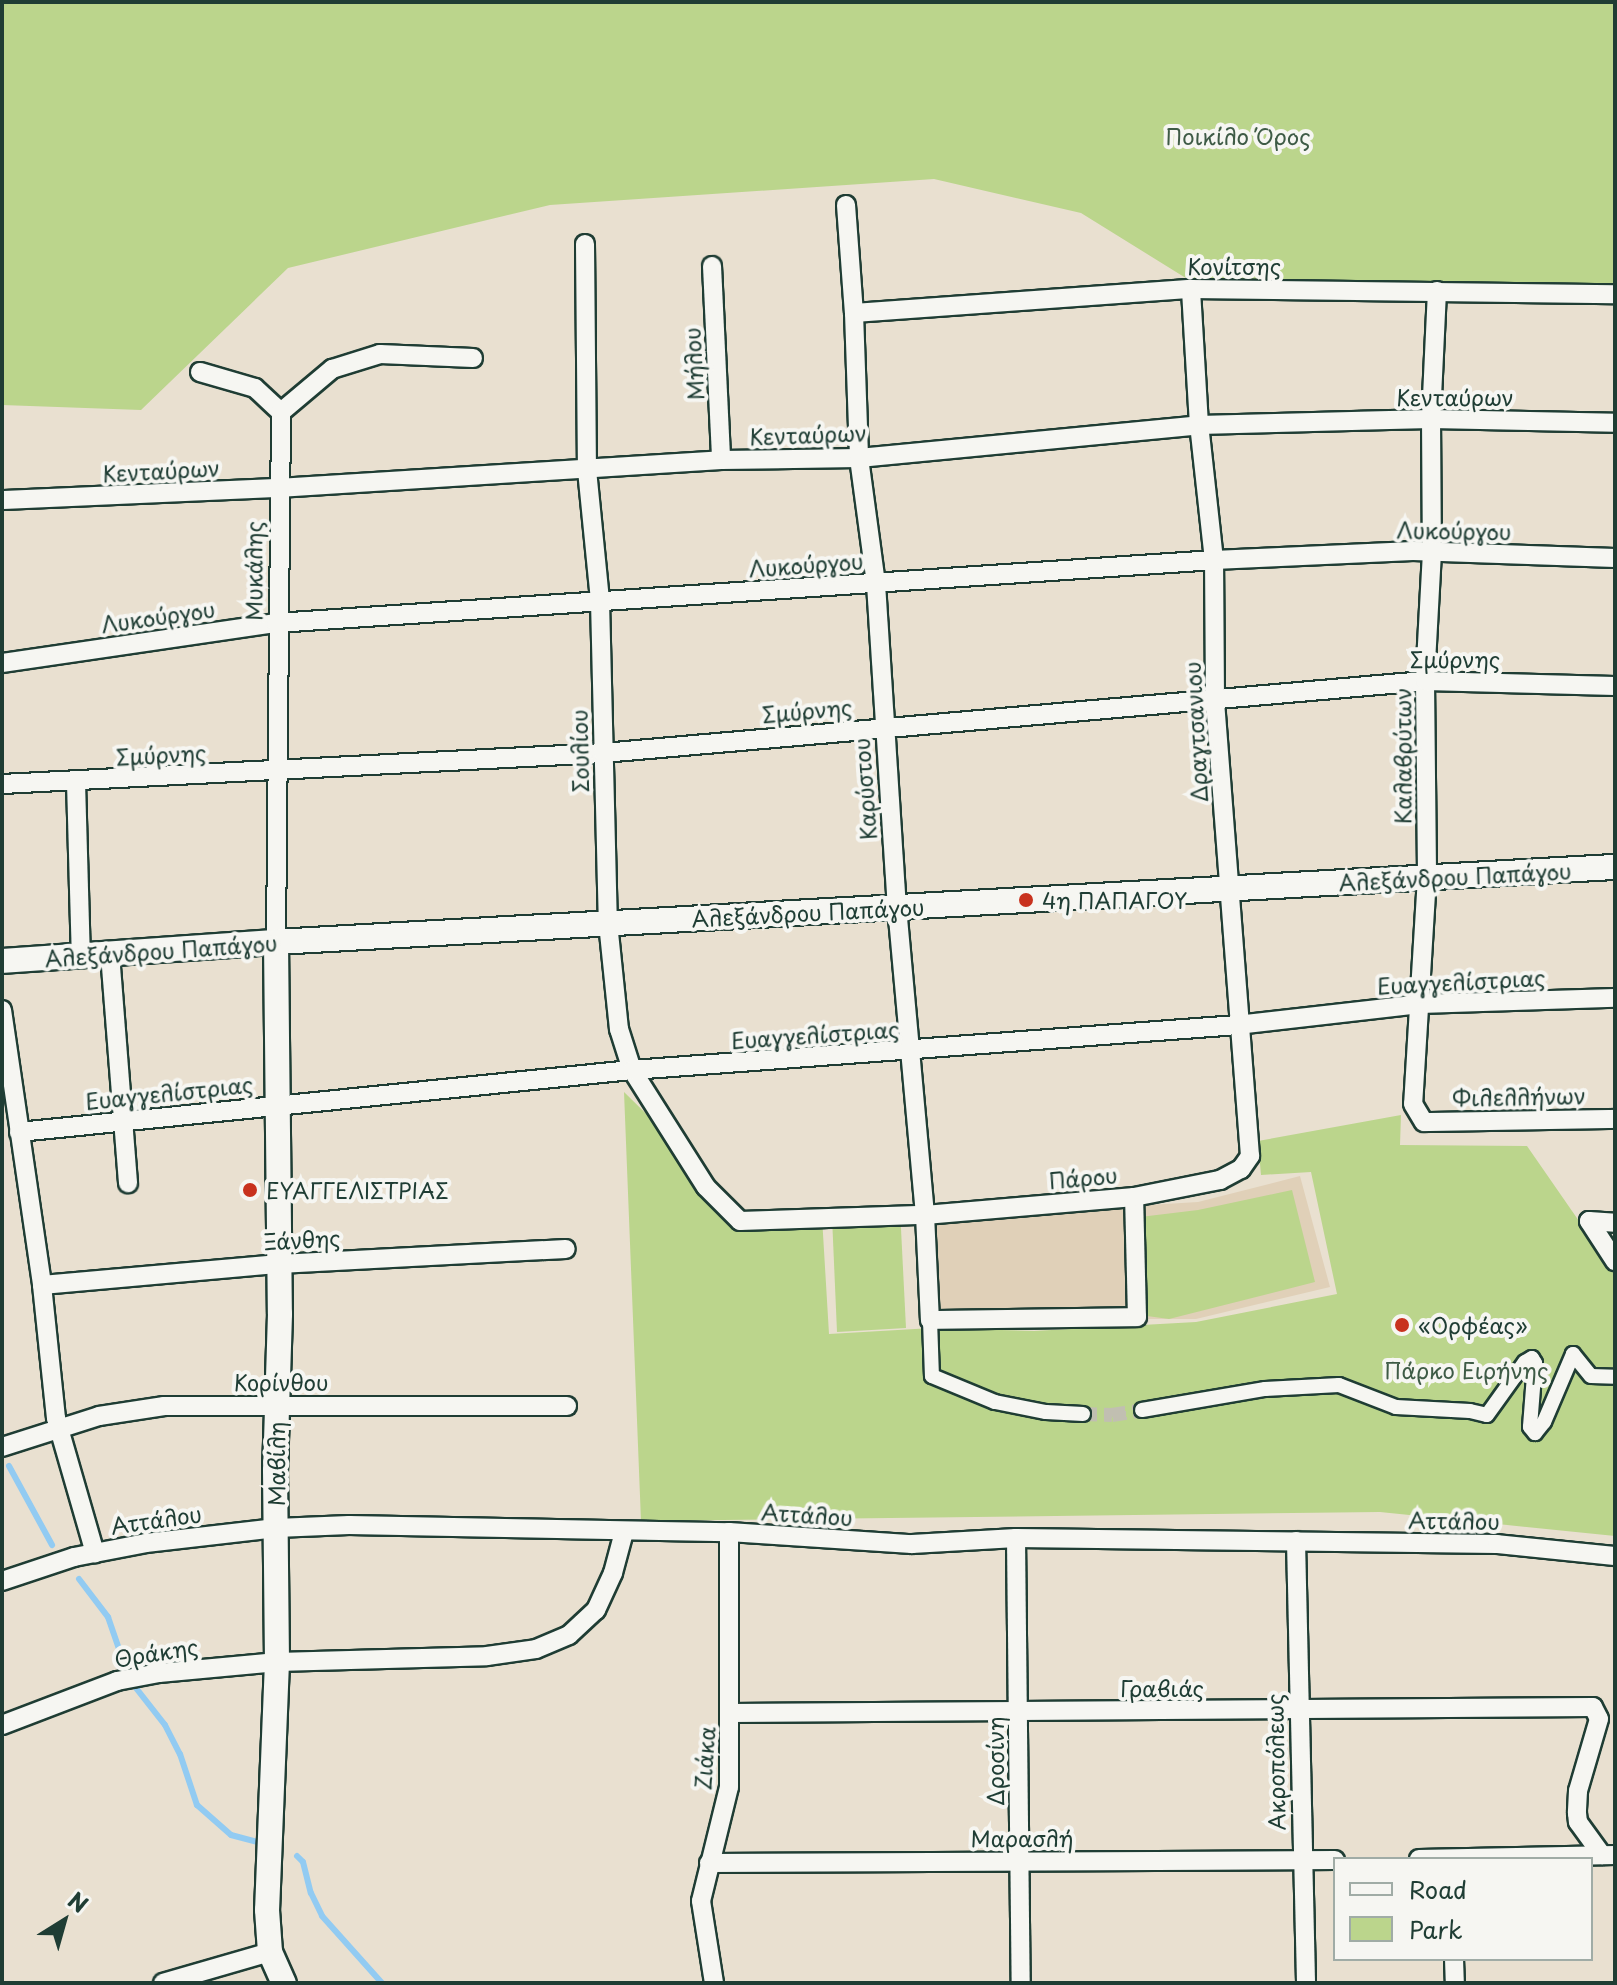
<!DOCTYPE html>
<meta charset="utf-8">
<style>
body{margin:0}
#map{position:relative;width:1617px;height:1985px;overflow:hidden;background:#e9e0d0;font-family:"Playpen Sans",sans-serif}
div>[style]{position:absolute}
.built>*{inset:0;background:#e0d0b8}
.green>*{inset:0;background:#bbd58c}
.stream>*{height:6px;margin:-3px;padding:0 3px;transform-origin:3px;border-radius:3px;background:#92cbf2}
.pedestrian-tunnel>*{height:14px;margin-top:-7px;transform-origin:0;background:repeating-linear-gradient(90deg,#c1bfb1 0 14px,transparent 0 21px)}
.roads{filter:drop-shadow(2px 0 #1f3d34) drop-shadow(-2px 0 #1f3d34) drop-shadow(0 2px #1f3d34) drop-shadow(0 -2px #1f3d34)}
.pedestrian>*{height:14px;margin:-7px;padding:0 7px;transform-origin:7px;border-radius:7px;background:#f6f6f2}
.minor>*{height:18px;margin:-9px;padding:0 9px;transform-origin:9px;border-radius:9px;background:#f6f6f2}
.tertiary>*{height:24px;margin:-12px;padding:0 12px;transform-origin:12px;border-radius:12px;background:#f6f6f2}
.dots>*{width:22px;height:22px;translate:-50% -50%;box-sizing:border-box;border:4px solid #f6f6f2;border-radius:50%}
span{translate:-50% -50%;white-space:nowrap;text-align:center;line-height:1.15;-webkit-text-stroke:8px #f6f6f2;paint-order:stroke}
.park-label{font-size:22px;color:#3e5b46}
.street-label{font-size:22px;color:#1f3d34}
.poi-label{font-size:22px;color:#1f3d34}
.left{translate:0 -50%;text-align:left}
.frame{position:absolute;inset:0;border:4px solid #1f3d34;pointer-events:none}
.legend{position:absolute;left:1333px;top:1857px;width:260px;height:104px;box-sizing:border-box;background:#f6f6f2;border:2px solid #a0aca6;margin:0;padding:10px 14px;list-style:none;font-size:24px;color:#1f3d34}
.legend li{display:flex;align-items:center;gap:16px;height:40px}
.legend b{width:40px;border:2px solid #a0aca6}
.north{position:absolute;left:24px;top:1881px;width:80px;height:80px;-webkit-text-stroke:6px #f6f6f2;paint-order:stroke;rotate:37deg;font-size:22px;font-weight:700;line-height:32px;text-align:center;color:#1f3d34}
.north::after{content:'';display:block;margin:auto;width:28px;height:36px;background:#1f3d34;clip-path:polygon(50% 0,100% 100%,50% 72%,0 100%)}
</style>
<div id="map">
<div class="built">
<div style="clip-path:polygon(1300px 1176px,1330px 1287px,1196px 1319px,938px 1319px,933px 1218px,1198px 1202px)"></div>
</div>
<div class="green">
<div style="clip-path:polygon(2px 2px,1615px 2px,1615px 287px,1189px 280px,1081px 213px,934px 179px,550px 205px,288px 268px,141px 410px,2px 405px)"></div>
<div style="clip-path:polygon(624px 1092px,753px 1219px,822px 1217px,829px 1334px,932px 1328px,1034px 1331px,1196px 1322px,1337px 1294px,1311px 1172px,1261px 1175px,1258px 1141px,1401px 1115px,1400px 1145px,1527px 1146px,1615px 1273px,1615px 1536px,1380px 1512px,641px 1521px)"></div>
<div style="clip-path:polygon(1292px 1190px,1315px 1282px,1169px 1319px,1147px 1316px,1140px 1217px,1198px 1210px)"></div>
<div style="clip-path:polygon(900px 1209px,906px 1328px,837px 1332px,832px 1217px)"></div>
</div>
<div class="stream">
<div style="left:9px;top:1466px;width:90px;rotate:61.4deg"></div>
<div style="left:79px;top:1579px;width:48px;rotate:52.7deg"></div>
<div style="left:108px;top:1617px;width:39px;rotate:71deg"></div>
<div style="left:136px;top:1688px;width:47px;rotate:51.9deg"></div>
<div style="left:165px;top:1725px;width:33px;rotate:63deg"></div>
<div style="left:180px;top:1754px;width:54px;rotate:71.6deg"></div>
<div style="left:197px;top:1805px;width:45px;rotate:41.4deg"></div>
<div style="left:231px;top:1835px;width:30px;rotate:15deg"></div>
<div style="left:297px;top:1856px;width:8px;rotate:45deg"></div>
<div style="left:303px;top:1862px;width:32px;rotate:76deg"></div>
<div style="left:311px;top:1893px;width:25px;rotate:64deg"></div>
<div style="left:322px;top:1916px;width:90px;rotate:48.2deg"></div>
</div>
<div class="pedestrian-tunnel">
<div style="left:1083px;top:1414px;width:29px;rotate:2deg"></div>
<div style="left:1112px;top:1415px;width:30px;rotate:-9deg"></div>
</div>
<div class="roads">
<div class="pedestrian">
<div style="left:930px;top:1320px;width:56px;rotate:88deg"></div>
<div style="left:932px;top:1376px;width:68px;rotate:22.4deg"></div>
<div style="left:995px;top:1402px;width:52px;rotate:11.1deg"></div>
<div style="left:1046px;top:1412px;width:37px;rotate:3deg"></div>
<div style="left:1142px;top:1410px;width:125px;rotate:-9.7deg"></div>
<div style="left:1265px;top:1389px;width:74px;rotate:-3.1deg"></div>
<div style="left:1339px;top:1385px;width:61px;rotate:21.1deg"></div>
<div style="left:1396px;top:1407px;width:74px;rotate:3.1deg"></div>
<div style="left:1470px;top:1411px;width:17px;rotate:13deg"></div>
<div style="left:1487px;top:1415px;width:65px;rotate:-54.4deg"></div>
<div style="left:1525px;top:1362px;width:8px;rotate:-30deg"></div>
<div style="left:1532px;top:1358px;width:6px;rotate:59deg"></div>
<div style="left:1535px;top:1363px;width:64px;rotate:94.5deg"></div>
<div style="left:1530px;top:1427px;width:8px;rotate:50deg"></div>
<div style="left:1535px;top:1433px;width:14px;rotate:-51deg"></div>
<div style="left:1544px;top:1422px;width:74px;rotate:-66.9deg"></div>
<div style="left:1573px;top:1354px;width:28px;rotate:51deg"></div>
<div style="left:1591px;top:1376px;width:24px;rotate:2deg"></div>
</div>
<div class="minor">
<div style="left:846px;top:205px;width:108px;rotate:85.8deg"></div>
<div style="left:854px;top:313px;width:145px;rotate:88deg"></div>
<div style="left:859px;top:458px;width:127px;rotate:82.3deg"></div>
<div style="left:876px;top:584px;width:324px;rotate:86.3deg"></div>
<div style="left:897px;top:907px;width:309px;rotate:84.8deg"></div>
<div style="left:925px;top:1215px;width:105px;rotate:87.3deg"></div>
<div style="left:930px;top:1320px;width:207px;rotate:-0.8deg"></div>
<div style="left:1137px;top:1317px;width:120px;rotate:-91.4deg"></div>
<div style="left:585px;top:244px;width:226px;rotate:89.5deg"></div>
<div style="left:587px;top:470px;width:132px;rotate:84.3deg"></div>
<div style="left:600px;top:601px;width:322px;rotate:88.6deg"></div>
<div style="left:608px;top:923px;width:107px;rotate:84.1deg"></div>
<div style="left:619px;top:1029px;width:43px;rotate:72.4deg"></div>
<div style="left:632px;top:1070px;width:138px;rotate:57.7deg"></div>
<div style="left:706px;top:1187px;width:48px;rotate:45deg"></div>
<div style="left:740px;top:1221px;width:185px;rotate:-1.9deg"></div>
<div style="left:925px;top:1215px;width:210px;rotate:-4.9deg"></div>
<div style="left:1134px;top:1197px;width:88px;rotate:-11.2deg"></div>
<div style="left:1220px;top:1180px;width:24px;rotate:-28deg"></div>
<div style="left:1241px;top:1169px;width:16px;rotate:-55deg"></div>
<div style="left:1250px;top:1156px;width:458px;rotate:-94.4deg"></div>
<div style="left:1215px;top:699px;width:139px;rotate:-90.4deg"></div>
<div style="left:1214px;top:560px;width:136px;rotate:-96.3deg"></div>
<div style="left:1199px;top:425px;width:136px;rotate:-93.4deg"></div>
<div style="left:712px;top:266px;width:194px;rotate:87.3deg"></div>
<div style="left:1437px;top:291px;width:128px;rotate:92.7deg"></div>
<div style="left:1431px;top:419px;width:133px;rotate:89.6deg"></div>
<div style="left:1432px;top:552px;width:129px;rotate:93.1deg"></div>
<div style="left:1425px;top:681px;width:196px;rotate:89.4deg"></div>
<div style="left:1427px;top:877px;width:227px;rotate:93.5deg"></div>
<div style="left:1413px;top:1104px;width:21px;rotate:59deg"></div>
<div style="left:1424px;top:1122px;width:191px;rotate:-0.9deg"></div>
<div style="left:854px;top:313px;width:338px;rotate:-4.1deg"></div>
<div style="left:1191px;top:289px;width:424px;rotate:0.7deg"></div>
<div style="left:200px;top:372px;width:57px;rotate:16.2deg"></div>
<div style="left:255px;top:388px;width:35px;rotate:43deg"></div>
<div style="left:2px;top:500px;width:276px;rotate:-2.5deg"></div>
<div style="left:278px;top:488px;width:444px;rotate:-3.6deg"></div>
<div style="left:721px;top:460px;width:138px;rotate:-0.8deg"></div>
<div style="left:859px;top:458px;width:342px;rotate:-5.5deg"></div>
<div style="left:1199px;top:425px;width:232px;rotate:-1.5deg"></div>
<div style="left:1431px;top:419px;width:184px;rotate:1.2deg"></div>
<div style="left:2px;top:663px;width:277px;rotate:-8.3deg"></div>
<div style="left:276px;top:623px;width:940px;rotate:-3.84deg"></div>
<div style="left:1214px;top:560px;width:199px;rotate:-2.6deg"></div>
<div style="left:1413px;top:551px;width:202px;rotate:2deg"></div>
<div style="left:76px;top:782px;width:174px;rotate:88.4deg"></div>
<div style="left:2px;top:784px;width:602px;rotate:-2.95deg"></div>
<div style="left:603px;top:753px;width:825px;rotate:-5.01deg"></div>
<div style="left:1425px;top:681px;width:190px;rotate:1.5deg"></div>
<div style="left:276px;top:942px;width:530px;rotate:-89.46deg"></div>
<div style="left:281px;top:412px;width:67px;rotate:-40.1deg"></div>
<div style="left:332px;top:369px;width:50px;rotate:-17.4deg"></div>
<div style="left:380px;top:354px;width:93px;rotate:2.5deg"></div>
<div style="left:110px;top:954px;width:230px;rotate:85.5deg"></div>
<div style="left:2px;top:1010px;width:278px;rotate:81.7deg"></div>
<div style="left:42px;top:1285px;width:134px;rotate:84deg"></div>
<div style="left:56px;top:1418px;width:141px;rotate:73.9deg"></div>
<div style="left:19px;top:1132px;width:616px;rotate:-5.78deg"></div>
<div style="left:632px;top:1070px;width:607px;rotate:-4.25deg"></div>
<div style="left:1237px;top:1025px;width:184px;rotate:-6.5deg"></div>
<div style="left:1420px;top:1004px;width:195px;rotate:-1.8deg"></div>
<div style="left:1589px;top:1221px;width:48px;rotate:57deg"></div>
<div style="left:1589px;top:1221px;width:26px;rotate:4deg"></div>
<div style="left:42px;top:1285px;width:238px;rotate:-5.1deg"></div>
<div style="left:279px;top:1264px;width:287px;rotate:-3deg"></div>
<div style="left:2px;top:1447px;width:102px;rotate:-17.7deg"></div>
<div style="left:99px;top:1416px;width:66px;rotate:-8.7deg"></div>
<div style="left:164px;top:1406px;width:403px"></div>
<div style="left:1016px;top:1538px;width:445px;rotate:89.4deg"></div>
<div style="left:1296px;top:1541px;width:442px;rotate:88.7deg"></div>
<div style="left:2px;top:1581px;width:76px;rotate:-18.4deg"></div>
<div style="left:74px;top:1557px;width:73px;rotate:-11deg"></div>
<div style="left:146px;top:1543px;width:131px;rotate:-6.6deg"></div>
<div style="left:276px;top:1528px;width:73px;rotate:-2.4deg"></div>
<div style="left:349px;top:1525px;width:380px;rotate:1.1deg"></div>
<div style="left:729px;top:1532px;width:183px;rotate:3.8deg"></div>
<div style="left:912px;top:1544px;width:104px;rotate:-3.3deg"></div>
<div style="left:1016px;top:1538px;width:481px;rotate:0.7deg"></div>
<div style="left:1497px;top:1544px;width:119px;rotate:5.8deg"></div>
<div style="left:731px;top:1713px;width:862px;rotate:-0.4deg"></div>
<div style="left:1593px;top:1707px;width:13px;rotate:63deg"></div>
<div style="left:1599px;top:1719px;width:75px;rotate:106.3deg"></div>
<div style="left:1578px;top:1791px;width:22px;rotate:93deg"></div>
<div style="left:1577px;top:1813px;width:9px;rotate:84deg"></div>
<div style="left:1578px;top:1822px;width:41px;rotate:54deg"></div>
<div style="left:2px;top:1725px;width:123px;rotate:-20.9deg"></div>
<div style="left:117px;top:1681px;width:43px;rotate:-10.8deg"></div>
<div style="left:159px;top:1673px;width:119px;rotate:-5.3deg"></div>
<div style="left:277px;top:1662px;width:210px;rotate:-1.6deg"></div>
<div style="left:487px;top:1656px;width:49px;rotate:-8.1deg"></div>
<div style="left:536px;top:1649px;width:36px;rotate:-23deg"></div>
<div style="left:569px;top:1635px;width:37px;rotate:-43deg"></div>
<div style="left:596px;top:1610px;width:41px;rotate:-65.3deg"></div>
<div style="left:613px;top:1573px;width:42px;rotate:-75deg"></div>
<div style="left:1419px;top:1859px;width:196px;rotate:-1.2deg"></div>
<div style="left:709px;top:1863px;width:626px;rotate:-0.27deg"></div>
<div style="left:1454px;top:1959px;width:24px;rotate:88deg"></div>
<div style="left:163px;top:1983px;width:111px;rotate:-16.2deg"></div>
<div style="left:714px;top:1983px;width:83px;rotate:-99deg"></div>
<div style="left:701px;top:1901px;width:117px;rotate:-76.2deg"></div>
<div style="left:729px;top:1787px;width:255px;rotate:-90deg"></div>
</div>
<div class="tertiary">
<div style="left:276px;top:942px;width:372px;rotate:89.4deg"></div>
<div style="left:280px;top:1314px;width:156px;rotate:91.8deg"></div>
<div style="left:275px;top:1470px;width:192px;rotate:89.4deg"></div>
<div style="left:277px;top:1662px;width:248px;rotate:92.3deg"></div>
<div style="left:267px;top:1910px;width:42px;rotate:85.9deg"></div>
<div style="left:270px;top:1952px;width:34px;rotate:66deg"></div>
<div style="left:2px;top:961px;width:275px;rotate:-4deg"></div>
<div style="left:276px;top:942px;width:1341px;rotate:-3.21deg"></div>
</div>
</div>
<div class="dots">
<div style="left:1026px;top:900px;background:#c8321e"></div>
<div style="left:250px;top:1190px;background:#c8321e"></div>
<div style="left:1402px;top:1325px;background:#c8321e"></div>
</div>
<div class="park-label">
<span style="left:1238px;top:136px">Ποικίλο Όρος</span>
<span style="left:1466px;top:1370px">Πάρκο Ειρήνης</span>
</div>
<div class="street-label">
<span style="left:1234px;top:266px">Κονίτσης</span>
<span style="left:693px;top:364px;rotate:-93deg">Μήλου</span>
<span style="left:1455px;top:397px">Κενταύρων</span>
<span style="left:808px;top:434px;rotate:-2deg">Κενταύρων</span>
<span style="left:161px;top:470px;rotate:-3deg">Κενταύρων</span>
<span style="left:1454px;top:530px;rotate:1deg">Λυκούργου</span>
<span style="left:806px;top:564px;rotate:-4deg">Λυκούργου</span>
<span style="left:253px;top:571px;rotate:-90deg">Μυκάλης</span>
<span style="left:158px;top:616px;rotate:-8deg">Λυκούργου</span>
<span style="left:1455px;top:659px">Σμύρνης</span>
<span style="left:807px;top:710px;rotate:-5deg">Σμύρνης</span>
<span style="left:1195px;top:732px;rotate:-93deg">Δραγτσανιου</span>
<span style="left:579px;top:751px;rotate:-91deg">Σουλίου</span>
<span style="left:161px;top:754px;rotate:-3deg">Σμύρνης</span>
<span style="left:1402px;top:756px;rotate:-90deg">Καλαβρύτων</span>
<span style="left:864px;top:789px;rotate:-94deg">Καρύστου</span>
<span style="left:1455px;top:876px;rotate:-3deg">Αλεξάνδρου Παπάγου</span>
<span style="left:808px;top:912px;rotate:-3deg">Αλεξάνδρου Παπάγου</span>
<span style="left:161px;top:950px;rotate:-4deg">Αλεξάνδρου Παπάγου</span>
<span style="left:1461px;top:981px;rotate:-3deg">Ευαγγελίστριας</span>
<span style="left:815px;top:1034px;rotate:-4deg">Ευαγγελίστριας</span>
<span style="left:169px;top:1092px;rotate:-6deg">Ευαγγελίστριας</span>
<span style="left:1519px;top:1096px;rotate:-1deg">Φιλελλήνων</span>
<span style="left:1083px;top:1177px;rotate:-5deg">Πάρου</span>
<span style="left:302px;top:1239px;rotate:-3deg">Ξάνθης</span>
<span style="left:281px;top:1382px">Κορίνθου</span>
<span style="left:276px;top:1464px;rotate:-90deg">Μαβίλη</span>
<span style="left:807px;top:1514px;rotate:4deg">Αττάλου</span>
<span style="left:156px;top:1519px;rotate:-8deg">Αττάλου</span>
<span style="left:1454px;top:1520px;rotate:1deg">Αττάλου</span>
<span style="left:156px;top:1652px;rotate:-9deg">Θράκης</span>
<span style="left:1162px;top:1688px">Γραβιάς</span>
<span style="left:704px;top:1758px;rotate:-86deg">Ζιάκα</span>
<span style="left:995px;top:1761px;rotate:-90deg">Δροσίνη</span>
<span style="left:1275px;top:1762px;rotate:-91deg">Ακροπόλεως</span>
<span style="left:1022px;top:1838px">Μαρασλή</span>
</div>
<div class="poi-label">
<span class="left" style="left:1042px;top:900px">4η ΠΑΠΑΓΟΥ</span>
<span class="left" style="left:266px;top:1190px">ΕΥΑΓΓΕΛΙΣΤΡΙΑΣ</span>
<span class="left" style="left:1418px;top:1325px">«Ορφέας»</span>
</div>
<div class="frame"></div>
<ul class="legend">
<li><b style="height:10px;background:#f6f6f2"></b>Road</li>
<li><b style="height:22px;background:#bbd58c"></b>Park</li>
</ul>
<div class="north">N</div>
</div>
